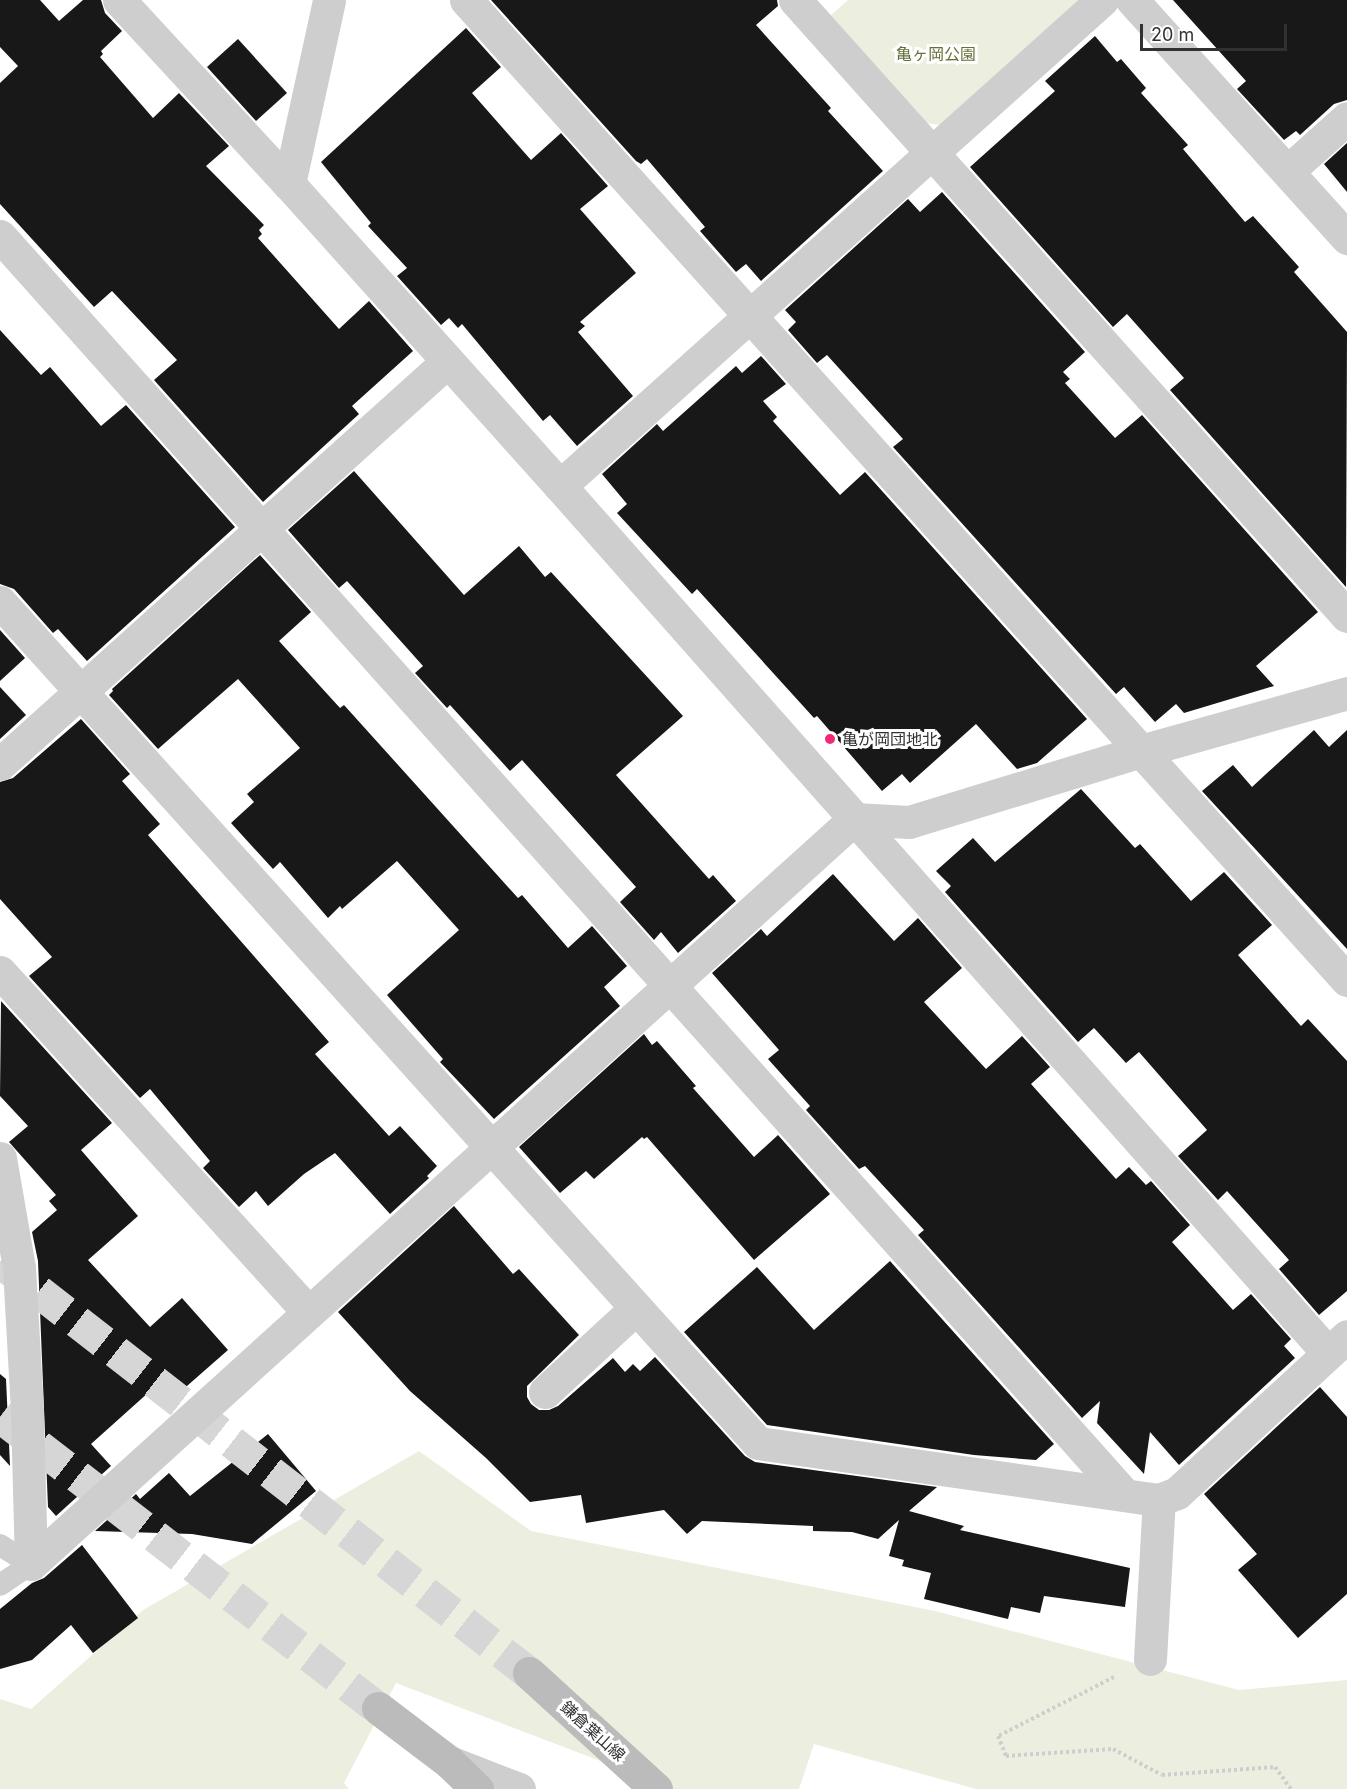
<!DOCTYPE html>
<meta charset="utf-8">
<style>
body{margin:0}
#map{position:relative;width:1347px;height:1789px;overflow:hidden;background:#fff;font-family:Inter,"Noto Sans JP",sans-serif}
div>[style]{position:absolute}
.green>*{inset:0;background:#ecefdf}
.building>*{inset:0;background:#181818}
.secondary-tunnel>*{height:33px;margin-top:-16.5px;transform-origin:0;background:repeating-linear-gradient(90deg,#d6d6d6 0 33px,transparent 0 49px)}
.path>*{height:4px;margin-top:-2px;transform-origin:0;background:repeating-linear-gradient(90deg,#cecece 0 3px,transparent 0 6px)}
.service>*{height:22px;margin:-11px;padding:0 11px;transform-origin:11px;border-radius:11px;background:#cecece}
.minor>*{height:33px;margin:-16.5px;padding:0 16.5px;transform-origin:16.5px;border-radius:16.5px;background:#cecece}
.tertiary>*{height:33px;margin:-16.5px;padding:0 16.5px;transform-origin:16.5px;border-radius:16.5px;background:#cecece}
.secondary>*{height:33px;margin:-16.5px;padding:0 16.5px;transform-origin:16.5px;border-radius:16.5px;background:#bbb}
.dots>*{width:16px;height:16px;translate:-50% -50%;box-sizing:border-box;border:3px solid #fff;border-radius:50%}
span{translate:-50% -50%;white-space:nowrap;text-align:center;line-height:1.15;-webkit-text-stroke:6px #fff;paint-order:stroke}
.park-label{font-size:16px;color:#65713a}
.poi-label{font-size:16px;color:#313131}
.left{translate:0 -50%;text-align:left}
.street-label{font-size:16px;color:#313131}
.scale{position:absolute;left:1140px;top:24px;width:147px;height:27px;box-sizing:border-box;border:3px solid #313131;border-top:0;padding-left:8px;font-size:18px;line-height:21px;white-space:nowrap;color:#313131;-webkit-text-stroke:4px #fff;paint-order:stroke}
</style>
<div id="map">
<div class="green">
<div style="clip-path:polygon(848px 0,1080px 0,941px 125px,925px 123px,830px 16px)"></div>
<div style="clip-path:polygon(419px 1451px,531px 1531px,935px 1611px,1239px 1690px,1347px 1680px,1347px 1789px,976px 1789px,814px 1744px,799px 1789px,674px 1789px,396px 1683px,344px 1783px,349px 1789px,0 1789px,0 1699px,31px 1709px,143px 1610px)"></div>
</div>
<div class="building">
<div style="clip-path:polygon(0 0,40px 0,59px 21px,83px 0,101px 0,105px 13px,122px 31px,101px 51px,103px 54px,100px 57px,153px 118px,179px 93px,229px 146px,206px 166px,264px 225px,259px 230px,262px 234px,258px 238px,339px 329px,369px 301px,413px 351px,352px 406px,359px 414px,263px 502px,154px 380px,177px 360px,112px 291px,94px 307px,0 204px,0 83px,18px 66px,0 47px)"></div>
<div style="clip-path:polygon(491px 0,777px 0,778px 6px,756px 25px,831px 108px,828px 111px,883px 171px,761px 281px,746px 264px,736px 272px,700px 231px,705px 227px,647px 159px,641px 164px,636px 161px)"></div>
<div style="clip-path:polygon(1173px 0,1347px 0,1347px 100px,1334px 104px,1300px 135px,1296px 131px,1284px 140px,1237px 89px,1246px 81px)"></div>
<div style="clip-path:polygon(466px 28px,501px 67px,472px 93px,531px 160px,561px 133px,608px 186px,580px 209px,636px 273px,580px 322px,585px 326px,578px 332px,633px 396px,577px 446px,550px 415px,543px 421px,462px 324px,458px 328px,449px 318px,441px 325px,397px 276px,407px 268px,368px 226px,371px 223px,321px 162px)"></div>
<div style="clip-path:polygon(1095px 36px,1117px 62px,1121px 59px,1146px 88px,1141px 93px,1188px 145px,1183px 149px,1245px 222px,1253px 216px,1299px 267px,1294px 272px,1347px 332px,1346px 587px,1170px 390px,1184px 378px,1127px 314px,1113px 327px,970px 167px,1055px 91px,1045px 81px)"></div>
<div style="clip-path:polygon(238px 39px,287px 93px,256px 121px,207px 67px)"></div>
<div style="clip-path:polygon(1347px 143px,1347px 192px,1324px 164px)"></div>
<div style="clip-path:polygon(942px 192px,1085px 352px,1063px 372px,1070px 379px,1065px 383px,1115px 438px,1142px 415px,1318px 612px,1256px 666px,1274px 686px,1184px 713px,1176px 704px,1155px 722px,1124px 687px,1116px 694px,893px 447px,903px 439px,827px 355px,817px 363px,788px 330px,796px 322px,785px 310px,908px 199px,920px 212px)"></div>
<div style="clip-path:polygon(0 330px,41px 375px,50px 367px,101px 426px,126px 405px,235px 527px,87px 661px,58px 629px,53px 633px,14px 589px,0 584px)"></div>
<div style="clip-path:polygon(761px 356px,786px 384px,763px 401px,777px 417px,773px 421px,840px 495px,865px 472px,1087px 719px,1037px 763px,1017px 769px,976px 724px,910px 783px,902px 774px,882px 791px,817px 716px,814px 718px,697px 589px,692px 594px,617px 513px,627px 504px,602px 474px,657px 424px,663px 431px,736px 366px,742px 373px)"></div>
<div style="clip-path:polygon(354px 471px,464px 595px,519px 546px,545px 577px,551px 572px,683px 716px,616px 775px,709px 879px,713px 875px,736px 901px,678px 953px,661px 932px,654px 940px,620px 902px,636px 887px,522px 760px,510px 771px,450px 705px,447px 708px,415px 673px,423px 666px,347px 581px,339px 588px,288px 530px)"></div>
<div style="clip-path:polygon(260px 555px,311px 612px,279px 641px,340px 708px,344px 705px,518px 898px,522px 895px,568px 948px,592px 926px,627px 966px,604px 987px,620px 1006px,494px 1119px,440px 1062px,443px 1059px,387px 995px,459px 930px,397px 861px,342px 909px,340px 906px,328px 918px,280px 862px,273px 869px,231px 823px,254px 802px,247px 794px,300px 748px,238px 679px,158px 749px,109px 695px,113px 691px,112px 689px)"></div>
<div style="clip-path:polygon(0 630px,25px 658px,0 681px)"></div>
<div style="clip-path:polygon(0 687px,26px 715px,0 739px)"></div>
<div style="clip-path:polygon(81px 719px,130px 774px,122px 781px,160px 824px,148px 835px,329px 1042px,315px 1054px,389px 1136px,400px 1126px,437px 1166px,427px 1176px,429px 1178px,390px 1214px,335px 1153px,304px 1174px,268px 1206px,256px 1191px,239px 1207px,203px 1168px,210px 1161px,150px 1089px,140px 1098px,29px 976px,52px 957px,0 899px,0 782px,13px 778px)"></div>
<div style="clip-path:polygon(1314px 730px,1329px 747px,1347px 730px,1347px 949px,1202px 791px,1233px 765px,1252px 787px)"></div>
<div style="clip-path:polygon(1081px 789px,1135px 848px,1140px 844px,1191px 901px,1224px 872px,1272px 925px,1238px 955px,1301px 1026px,1308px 1019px,1347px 1061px,1347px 1291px,1319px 1315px,1279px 1269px,1289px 1260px,1227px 1191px,1218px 1200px,1178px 1156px,1207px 1130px,1139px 1052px,1126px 1063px,1094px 1028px,1078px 1042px,945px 892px,951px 886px,936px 871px,973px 838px,995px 862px)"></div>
<div style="clip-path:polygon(833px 874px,894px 941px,918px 918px,962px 968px,924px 1002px,986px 1069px,1022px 1036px,1050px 1067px,1031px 1084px,1116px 1179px,1129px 1167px,1146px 1185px,1151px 1181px,1190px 1225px,1172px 1242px,1233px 1310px,1251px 1294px,1291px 1339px,1284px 1346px,1295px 1358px,1179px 1465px,1150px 1432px,1144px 1474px,1097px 1423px,1100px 1401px,1082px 1418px,918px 1235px,924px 1230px,865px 1166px,859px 1169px,806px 1110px,810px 1106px,768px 1059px,779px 1050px,712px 973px,761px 929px,767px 936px)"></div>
<div style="clip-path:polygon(1px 1001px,112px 1123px,81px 1150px,138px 1216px,88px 1260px,150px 1327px,182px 1298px,228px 1350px,163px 1407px,149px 1392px,91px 1444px,111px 1466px,56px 1516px,48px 1507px,38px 1261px,32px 1232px,57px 1210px,49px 1201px,56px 1195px,9px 1142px,28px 1126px,0 1096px)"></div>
<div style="clip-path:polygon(644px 1034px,652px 1045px,657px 1041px,696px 1086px,693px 1088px,754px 1157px,778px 1135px,830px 1194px,754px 1260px,647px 1137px,644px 1139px,642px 1137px,594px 1179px,586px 1171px,560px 1193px,519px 1147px)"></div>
<div style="clip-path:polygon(454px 1206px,513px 1274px,519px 1269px,579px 1335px,527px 1386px,527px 1397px,531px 1404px,539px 1410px,549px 1410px,558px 1406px,613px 1358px,625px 1372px,633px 1364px,640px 1371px,655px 1357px,745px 1456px,755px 1462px,937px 1487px,909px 1511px,964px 1526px,960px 1530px,1130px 1568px,1125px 1607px,1044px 1596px,1040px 1613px,1011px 1607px,1008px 1619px,924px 1599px,931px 1573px,902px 1566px,904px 1560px,889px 1556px,899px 1520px,878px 1539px,852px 1532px,813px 1531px,813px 1526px,702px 1521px,687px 1534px,664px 1510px,586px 1523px,581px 1495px,530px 1502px,486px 1458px,410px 1391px,338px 1312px)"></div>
<div style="clip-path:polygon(890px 1261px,1054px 1444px,1036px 1460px,974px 1455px,767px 1425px,684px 1332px,757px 1267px,814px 1330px)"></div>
<div style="clip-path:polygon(0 1374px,6px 1379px,10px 1466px,0 1455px)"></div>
<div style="clip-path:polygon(1320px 1387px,1347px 1417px,1347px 1594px,1298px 1638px,1238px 1570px,1257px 1554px,1204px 1494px)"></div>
<div style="clip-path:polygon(268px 1434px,316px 1491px,252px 1544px,192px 1534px,95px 1531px,136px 1494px,140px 1499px,169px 1473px,190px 1496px)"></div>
<div style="clip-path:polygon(82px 1545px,138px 1618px,93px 1653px,71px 1625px,32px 1660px,0 1669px,0 1609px,32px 1583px,44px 1578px)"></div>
</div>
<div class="secondary-tunnel">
<div style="left:0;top:1261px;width:671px;rotate:37.91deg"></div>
<div style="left:0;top:1416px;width:478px;rotate:37.7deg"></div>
</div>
<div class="path">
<div style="left:1114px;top:1677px;width:130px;rotate:153deg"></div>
<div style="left:998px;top:1736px;width:22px;rotate:68deg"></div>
<div style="left:1006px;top:1756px;width:107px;rotate:-3.7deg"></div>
<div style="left:1113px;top:1749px;width:55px;rotate:28deg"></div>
<div style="left:1162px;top:1775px;width:113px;rotate:-4deg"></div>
<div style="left:1275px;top:1767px;width:27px;rotate:54deg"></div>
</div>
<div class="service">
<div style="left:0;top:1545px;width:36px;rotate:32deg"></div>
<div style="left:31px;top:1564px;width:37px;rotate:146deg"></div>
</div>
<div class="minor">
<div style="left:119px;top:0;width:251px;rotate:47.3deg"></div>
<div style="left:289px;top:184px;width:406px;rotate:48.1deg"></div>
<div style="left:560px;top:486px;width:1158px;rotate:48.47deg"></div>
<div style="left:466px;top:0;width:1318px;rotate:48.05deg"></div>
<div style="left:795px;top:0;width:827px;rotate:48.14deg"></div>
<div style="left:1132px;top:0;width:321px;rotate:47.9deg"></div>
<div style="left:1288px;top:171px;width:79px;rotate:-41.9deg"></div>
<div style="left:289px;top:184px;width:188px;rotate:-77.7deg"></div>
<div style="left:0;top:236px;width:1688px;rotate:48.22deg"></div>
<div style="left:560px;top:486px;width:728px;rotate:-41.88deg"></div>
<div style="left:0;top:602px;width:1132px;rotate:47.97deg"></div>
<div style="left:758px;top:1443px;width:405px;rotate:8.1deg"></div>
<div style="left:1159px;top:1500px;width:19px;rotate:-21deg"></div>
<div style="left:1177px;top:1493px;width:231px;rotate:-42.7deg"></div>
<div style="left:0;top:764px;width:601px;rotate:-41.97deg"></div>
<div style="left:0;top:972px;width:459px;rotate:47.8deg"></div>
<div style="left:0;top:1158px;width:112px;rotate:80.2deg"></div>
<div style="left:19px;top:1268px;width:145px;rotate:86.8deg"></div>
<div style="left:27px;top:1413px;width:151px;rotate:88.5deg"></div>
<div style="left:545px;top:1392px;width:124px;rotate:-42.7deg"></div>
<div style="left:31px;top:1564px;width:1110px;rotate:-42.15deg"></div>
<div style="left:854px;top:819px;width:55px;rotate:3.1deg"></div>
<div style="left:909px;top:822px;width:243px;rotate:-17deg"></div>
<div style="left:1141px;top:751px;width:214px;rotate:-15.7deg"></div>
<div style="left:1150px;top:1659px;width:159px;rotate:-86.8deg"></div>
</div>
<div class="tertiary">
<div style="left:449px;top:1762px;width:75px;rotate:21.1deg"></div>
</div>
<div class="secondary">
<div style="left:529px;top:1673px;width:172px;rotate:42.4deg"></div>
<div style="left:378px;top:1708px;width:89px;rotate:37.3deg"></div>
<div style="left:449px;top:1762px;width:39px;rotate:44deg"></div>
</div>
<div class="dots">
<div style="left:830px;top:739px;background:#f22a76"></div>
</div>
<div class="park-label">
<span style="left:936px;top:54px">亀ヶ岡公園</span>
</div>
<div class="poi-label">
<span class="left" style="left:842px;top:739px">亀が岡団地北</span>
</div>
<div class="street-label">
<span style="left:593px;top:1731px;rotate:42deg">鎌倉葉山線</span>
</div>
<div class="scale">20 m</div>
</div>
